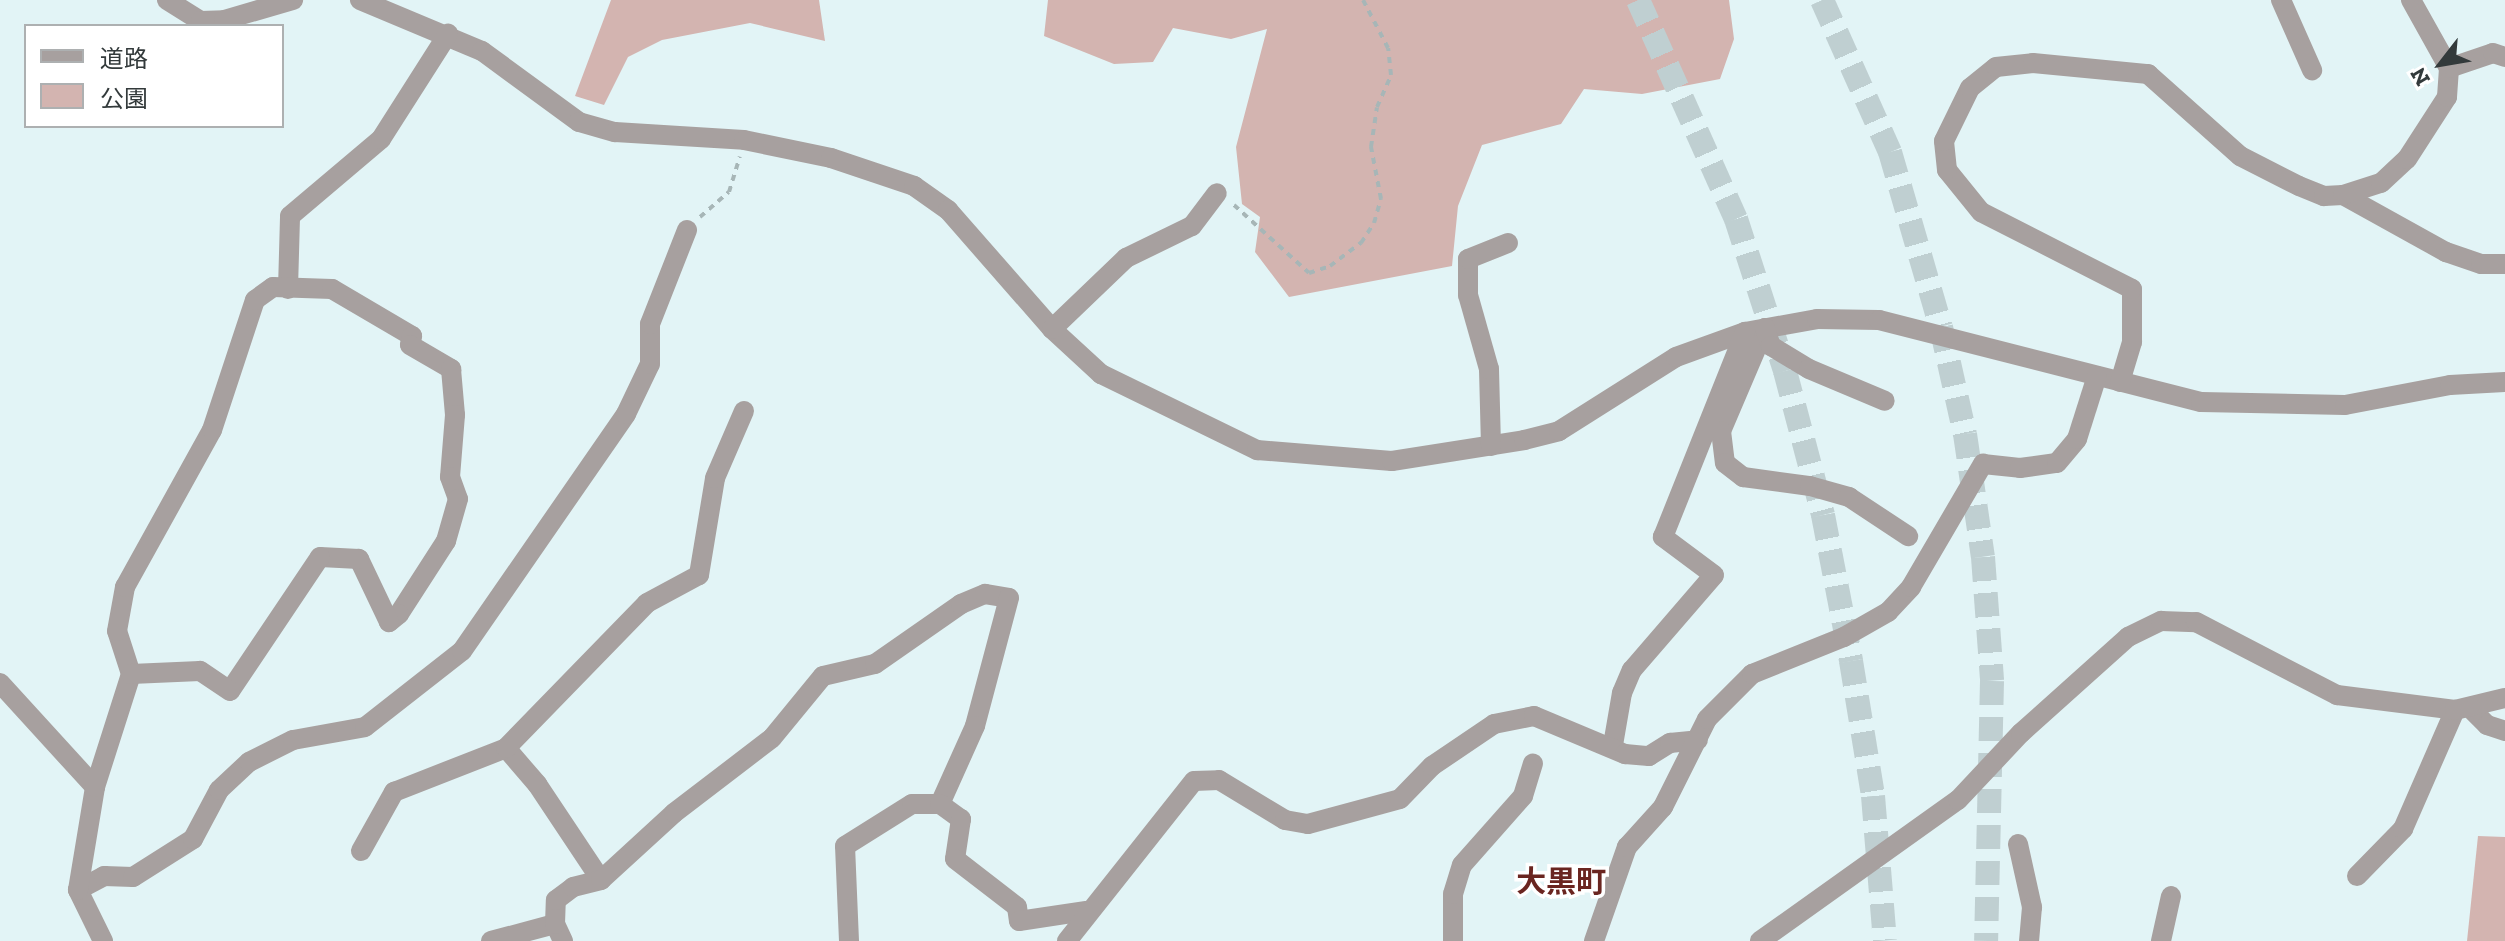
<!DOCTYPE html>
<meta charset="utf-8">
<style>
body{margin:0}
#map{position:relative;width:2505px;height:941px;overflow:hidden;background:#e2f4f6;font-family:"Zilla Slab","Noto Sans JP",serif}
div>[style]{position:absolute}
.green>*{inset:0;background:#d3b4b0}
.highway-tunnel>*{height:24px;margin-top:-12px;transform-origin:0;background:repeating-linear-gradient(90deg,#bfcfd1 0 24px,transparent 0 36px)}
.path>*{height:4px;margin-top:-2px;transform-origin:0;background:repeating-linear-gradient(90deg,#a7b6b7 0 6px,transparent 0 12px)}
.minor>*{height:20px;margin:-10px;padding:0 10px;transform-origin:10px;border-radius:10px;background:#a7a09f}
span{translate:-50% -50%;white-space:nowrap;text-align:center;line-height:1.15;-webkit-text-stroke:7px #fff;paint-order:stroke}
.quarter-label{font-size:30px;color:#6a2520;font-weight:700}
.legend{position:absolute;left:24px;top:24px;width:260px;height:104px;box-sizing:border-box;background:#fff;border:2px solid #adb0b1;margin:0;padding:10px 14px;list-style:none;font-size:24px;color:#333a3b}
.legend li{display:flex;align-items:center;gap:16px;height:40px}
.legend b{width:40px;border:2px solid #adb0b1}
.north{position:absolute;left:2401px;top:24px;width:80px;height:80px;-webkit-text-stroke:6px #fff;paint-order:stroke;rotate:239deg;font-size:22px;font-weight:700;line-height:32px;text-align:center;color:#333a3b}
.north::after{content:'';display:block;margin:auto;width:28px;height:36px;background:#333a3b;clip-path:polygon(50% 0,100% 100%,50% 72%,0 100%)}
</style>
<div id="map">
<div class="green">
<div style="clip-path:polygon(611px 0,819px 0,825px 41px,750px 23px,662px 40px,628px 57px,604px 105px,575px 96px)"></div>
<div style="clip-path:polygon(1048px 0,1729px 0,1734px 39px,1720px 79px,1642px 94px,1584px 89px,1561px 124px,1482px 145px,1458px 206px,1452px 266px,1289px 297px,1255px 252px,1260px 217px,1242px 204px,1236px 147px,1267px 29px,1231px 39px,1173px 28px,1153px 62px,1114px 64px,1044px 36px)"></div>
<div style="clip-path:polygon(2478px 836px,2505px 837px,2505px 941px,2467px 941px)"></div>
</div>
<div class="highway-tunnel">
<div style="left:1638px;top:0;width:240px;rotate:65.9deg"></div>
<div style="left:1736px;top:219px;width:160px;rotate:72.1deg"></div>
<div style="left:1785px;top:371px;width:149px;rotate:75.2deg"></div>
<div style="left:1823px;top:515px;width:149px;rotate:79.1deg"></div>
<div style="left:1851px;top:661px;width:137px;rotate:80.7deg"></div>
<div style="left:1873px;top:796px;width:145px;rotate:85.3deg"></div>
<div style="left:1822px;top:0;width:167px;rotate:65.9deg"></div>
<div style="left:1890px;top:152px;width:182px;rotate:73.8deg"></div>
<div style="left:1941px;top:327px;width:110px;rotate:77.4deg"></div>
<div style="left:1965px;top:434px;width:124px;rotate:81.7deg"></div>
<div style="left:1983px;top:557px;width:124px;rotate:85.8deg"></div>
<div style="left:1992px;top:681px;width:260px;rotate:91.3deg"></div>
</div>
<div class="path">
<div style="left:1234px;top:205px;width:101px;rotate:42.2deg"></div>
<div style="left:1309px;top:273px;width:22px;rotate:-18deg"></div>
<div style="left:1330px;top:266px;width:39px;rotate:-37deg"></div>
<div style="left:1361px;top:243px;width:24px;rotate:-57deg"></div>
<div style="left:1374px;top:223px;width:25px;rotate:-74deg"></div>
<div style="left:1381px;top:199px;width:53px;rotate:-100.9deg"></div>
<div style="left:1371px;top:147px;width:40px;rotate:-81.5deg"></div>
<div style="left:1377px;top:107px;width:35px;rotate:-66deg"></div>
<div style="left:1391px;top:75px;width:27px;rotate:-96deg"></div>
<div style="left:1388px;top:48px;width:54px;rotate:-117.5deg"></div>
<div style="left:700px;top:217px;width:38px;rotate:-41deg"></div>
<div style="left:729px;top:192px;width:37px;rotate:-73deg"></div>
</div>
<div class="minor">
<div style="left:167px;top:0;width:40px;rotate:32deg"></div>
<div style="left:201px;top:21px;width:23px;rotate:-2deg"></div>
<div style="left:224px;top:20px;width:72px;rotate:-16.2deg"></div>
<div style="left:360px;top:0;width:132px;rotate:22.7deg"></div>
<div style="left:482px;top:51px;width:120px;rotate:36.2deg"></div>
<div style="left:579px;top:122px;width:37px;rotate:16deg"></div>
<div style="left:615px;top:132px;width:129px;rotate:3.5deg"></div>
<div style="left:744px;top:140px;width:89px;rotate:11.7deg"></div>
<div style="left:831px;top:158px;width:88px;rotate:18.6deg"></div>
<div style="left:914px;top:186px;width:42px;rotate:35.2deg"></div>
<div style="left:948px;top:210px;width:158px;rotate:48.8deg"></div>
<div style="left:1052px;top:329px;width:67px;rotate:42.6deg"></div>
<div style="left:1101px;top:374px;width:174px;rotate:26deg"></div>
<div style="left:1257px;top:450px;width:135px;rotate:4.7deg"></div>
<div style="left:1392px;top:461px;width:134px;rotate:-9deg"></div>
<div style="left:1524px;top:440px;width:36px;rotate:-14deg"></div>
<div style="left:1559px;top:431px;width:138px;rotate:-32.3deg"></div>
<div style="left:1676px;top:357px;width:73px;rotate:-19.9deg"></div>
<div style="left:1745px;top:332px;width:73px;rotate:-10.2deg"></div>
<div style="left:1817px;top:319px;width:62px;rotate:0.9deg"></div>
<div style="left:1879px;top:320px;width:332px;rotate:14.3deg"></div>
<div style="left:2201px;top:402px;width:144px;rotate:1.2deg"></div>
<div style="left:2345px;top:405px;width:107px;rotate:-10.8deg"></div>
<div style="left:2450px;top:385px;width:55px;rotate:-3.1deg"></div>
<div style="left:2281px;top:0;width:77px;rotate:66.1deg"></div>
<div style="left:2449px;top:68px;width:46px;rotate:-18.8deg"></div>
<div style="left:2493px;top:53px;width:13px;rotate:18deg"></div>
<div style="left:2343px;top:195px;width:118px;rotate:29deg"></div>
<div style="left:2446px;top:252px;width:37px;rotate:19deg"></div>
<div style="left:2481px;top:264px;width:24px"></div>
<div style="left:288px;top:289px;width:73px;rotate:-88.4deg"></div>
<div style="left:290px;top:216px;width:119px;rotate:-40.2deg"></div>
<div style="left:381px;top:139px;width:125px;rotate:-57.5deg"></div>
<div style="left:1765px;top:328px;width:112px;rotate:113.1deg"></div>
<div style="left:1721px;top:431px;width:32px;rotate:83deg"></div>
<div style="left:1725px;top:463px;width:23px;rotate:38deg"></div>
<div style="left:1743px;top:477px;width:68px;rotate:7.7deg"></div>
<div style="left:1810px;top:486px;width:41px;rotate:15.8deg"></div>
<div style="left:1849px;top:497px;width:71px;rotate:33.5deg"></div>
<div style="left:1765px;top:328px;width:19px;rotate:72deg"></div>
<div style="left:1771px;top:346px;width:44px;rotate:31.2deg"></div>
<div style="left:1809px;top:369px;width:82px;rotate:22.8deg"></div>
<div style="left:1052px;top:329px;width:103px;rotate:-43.8deg"></div>
<div style="left:1126px;top:258px;width:73px;rotate:-25.9deg"></div>
<div style="left:1192px;top:226px;width:41px;rotate:-52.9deg"></div>
<div style="left:2120px;top:382px;width:42px;rotate:-73.3deg"></div>
<div style="left:2132px;top:342px;width:53px;rotate:-90deg"></div>
<div style="left:2132px;top:289px;width:169px;rotate:-153deg"></div>
<div style="left:1981px;top:212px;width:54px;rotate:-129deg"></div>
<div style="left:1947px;top:170px;width:29px;rotate:-96deg"></div>
<div style="left:1944px;top:141px;width:59px;rotate:-63.9deg"></div>
<div style="left:1970px;top:88px;width:33px;rotate:-39deg"></div>
<div style="left:1996px;top:67px;width:37px;rotate:-6deg"></div>
<div style="left:2033px;top:63px;width:116px;rotate:5.5deg"></div>
<div style="left:2148px;top:74px;width:123px;rotate:41.7deg"></div>
<div style="left:2240px;top:156px;width:66px;rotate:27deg"></div>
<div style="left:2299px;top:186px;width:27px;rotate:22deg"></div>
<div style="left:2324px;top:196px;width:19px;rotate:-3deg"></div>
<div style="left:2343px;top:195px;width:40px;rotate:-18deg"></div>
<div style="left:2381px;top:183px;width:35px;rotate:-43deg"></div>
<div style="left:2407px;top:159px;width:74px;rotate:-57.2deg"></div>
<div style="left:2447px;top:97px;width:29px;rotate:-86deg"></div>
<div style="left:2449px;top:68px;width:78px;rotate:-119.2deg"></div>
<div style="left:1491px;top:446px;width:77px;rotate:-91.5deg"></div>
<div style="left:1489px;top:369px;width:77px;rotate:-105.8deg"></div>
<div style="left:1468px;top:295px;width:36px;rotate:-90deg"></div>
<div style="left:1468px;top:259px;width:43px;rotate:-21.8deg"></div>
<div style="left:0;top:683px;width:141px;rotate:47.6deg"></div>
<div style="left:2471px;top:709px;width:23px;rotate:45deg"></div>
<div style="left:2487px;top:725px;width:19px;rotate:18deg"></div>
<div style="left:1613px;top:745px;width:53px;rotate:-80.2deg"></div>
<div style="left:1622px;top:693px;width:25px;rotate:-67deg"></div>
<div style="left:1632px;top:670px;width:125px;rotate:-49.2deg"></div>
<div style="left:1714px;top:575px;width:64px;rotate:-143.3deg"></div>
<div style="left:1663px;top:537px;width:221px;rotate:-68.2deg"></div>
<div style="left:506px;top:748px;width:48px;rotate:49.3deg"></div>
<div style="left:537px;top:784px;width:115px;rotate:56.3deg"></div>
<div style="left:2018px;top:844px;width:65px;rotate:77.5deg"></div>
<div style="left:2032px;top:907px;width:34px;rotate:95deg"></div>
<div style="left:361px;top:851px;width:68px;rotate:-60.8deg"></div>
<div style="left:394px;top:792px;width:120px;rotate:-21.4deg"></div>
<div style="left:506px;top:748px;width:202px;rotate:-45.8deg"></div>
<div style="left:647px;top:603px;width:59px;rotate:-28.3deg"></div>
<div style="left:699px;top:575px;width:98px;rotate:-80.6deg"></div>
<div style="left:715px;top:478px;width:73px;rotate:-66.6deg"></div>
<div style="left:2357px;top:876px;width:66px;rotate:-45.6deg"></div>
<div style="left:2403px;top:829px;width:130px;rotate:-66.4deg"></div>
<div style="left:78px;top:890px;width:30px;rotate:-28deg"></div>
<div style="left:104px;top:876px;width:29px;rotate:2deg"></div>
<div style="left:133px;top:877px;width:71px;rotate:-32.3deg"></div>
<div style="left:193px;top:839px;width:55px;rotate:-62deg"></div>
<div style="left:219px;top:790px;width:41px;rotate:-43deg"></div>
<div style="left:249px;top:762px;width:49px;rotate:-26.6deg"></div>
<div style="left:293px;top:740px;width:73px;rotate:-10.2deg"></div>
<div style="left:365px;top:727px;width:123px;rotate:-38.1deg"></div>
<div style="left:462px;top:651px;width:288px;rotate:-55.3deg"></div>
<div style="left:626px;top:414px;width:55px;rotate:-64.4deg"></div>
<div style="left:650px;top:364px;width:40px;rotate:-90deg"></div>
<div style="left:650px;top:324px;width:101px;rotate:-68.5deg"></div>
<div style="left:103px;top:941px;width:57px;rotate:-116.1deg"></div>
<div style="left:78px;top:890px;width:104px;rotate:-80.6deg"></div>
<div style="left:95px;top:787px;width:119px;rotate:-72.3deg"></div>
<div style="left:131px;top:674px;width:45px;rotate:-108deg"></div>
<div style="left:117px;top:631px;width:45px;rotate:-79.7deg"></div>
<div style="left:125px;top:587px;width:179px;rotate:-61deg"></div>
<div style="left:212px;top:430px;width:137px;rotate:-71.7deg"></div>
<div style="left:255px;top:300px;width:22px;rotate:-36deg"></div>
<div style="left:273px;top:287px;width:59px;rotate:1.9deg"></div>
<div style="left:332px;top:289px;width:93px;rotate:30.4deg"></div>
<div style="left:412px;top:336px;width:9px;rotate:103deg"></div>
<div style="left:410px;top:345px;width:48px;rotate:30.3deg"></div>
<div style="left:451px;top:369px;width:46px;rotate:85deg"></div>
<div style="left:455px;top:415px;width:62px;rotate:94.6deg"></div>
<div style="left:450px;top:477px;width:23px;rotate:70deg"></div>
<div style="left:458px;top:499px;width:44px;rotate:105.9deg"></div>
<div style="left:446px;top:541px;width:87px;rotate:122.8deg"></div>
<div style="left:399px;top:614px;width:13px;rotate:141deg"></div>
<div style="left:389px;top:622px;width:70px;rotate:-115.5deg"></div>
<div style="left:359px;top:559px;width:39px;rotate:-177deg"></div>
<div style="left:320px;top:557px;width:161px;rotate:123.9deg"></div>
<div style="left:230px;top:691px;width:36px;rotate:-146deg"></div>
<div style="left:200px;top:671px;width:69px;rotate:177.5deg"></div>
<div style="left:491px;top:941px;width:66px;rotate:-14.9deg"></div>
<div style="left:563px;top:941px;width:19px;rotate:-115deg"></div>
<div style="left:555px;top:924px;width:24px;rotate:-88deg"></div>
<div style="left:556px;top:900px;width:21px;rotate:-37deg"></div>
<div style="left:573px;top:887px;width:29px;rotate:-14deg"></div>
<div style="left:601px;top:880px;width:99px;rotate:-42.5deg"></div>
<div style="left:674px;top:813px;width:123px;rotate:-37.4deg"></div>
<div style="left:772px;top:738px;width:80px;rotate:-50.6deg"></div>
<div style="left:823px;top:676px;width:53px;rotate:-13deg"></div>
<div style="left:875px;top:664px;width:105px;rotate:-34.9deg"></div>
<div style="left:961px;top:604px;width:26px;rotate:-23deg"></div>
<div style="left:985px;top:594px;width:24px;rotate:9deg"></div>
<div style="left:1009px;top:598px;width:132px;rotate:104.9deg"></div>
<div style="left:975px;top:726px;width:85px;rotate:114.2deg"></div>
<div style="left:849px;top:941px;width:95px;rotate:-92.4deg"></div>
<div style="left:845px;top:846px;width:79px;rotate:-32.1deg"></div>
<div style="left:912px;top:804px;width:28px"></div>
<div style="left:940px;top:804px;width:26px;rotate:36deg"></div>
<div style="left:961px;top:819px;width:40px;rotate:98.5deg"></div>
<div style="left:955px;top:859px;width:78px;rotate:37.7deg"></div>
<div style="left:1017px;top:907px;width:14px;rotate:82deg"></div>
<div style="left:1019px;top:921px;width:68px;rotate:-8.5deg"></div>
<div style="left:1067px;top:941px;width:204px;rotate:-51.6deg"></div>
<div style="left:1194px;top:781px;width:25px;rotate:-2deg"></div>
<div style="left:1219px;top:780px;width:77px;rotate:31.2deg"></div>
<div style="left:1285px;top:820px;width:23px;rotate:10deg"></div>
<div style="left:1308px;top:824px;width:95px;rotate:-15.2deg"></div>
<div style="left:1400px;top:799px;width:46px;rotate:-45.9deg"></div>
<div style="left:1432px;top:766px;width:75px;rotate:-34.1deg"></div>
<div style="left:1494px;top:724px;width:41px;rotate:-11.3deg"></div>
<div style="left:1534px;top:716px;width:99px;rotate:22.7deg"></div>
<div style="left:1625px;top:754px;width:24px;rotate:5deg"></div>
<div style="left:1649px;top:756px;width:25px;rotate:-32deg"></div>
<div style="left:1670px;top:743px;width:28px;rotate:-6deg"></div>
<div style="left:1453px;top:941px;width:47px;rotate:-90deg"></div>
<div style="left:1453px;top:894px;width:30px;rotate:-73deg"></div>
<div style="left:1462px;top:865px;width:92px;rotate:-48.5deg"></div>
<div style="left:1523px;top:796px;width:34px;rotate:-73deg"></div>
<div style="left:1594px;top:941px;width:100px;rotate:-70.7deg"></div>
<div style="left:1627px;top:847px;width:54px;rotate:-48deg"></div>
<div style="left:1663px;top:807px;width:98px;rotate:-63.4deg"></div>
<div style="left:1707px;top:719px;width:64px;rotate:-45deg"></div>
<div style="left:1752px;top:674px;width:99px;rotate:-21.9deg"></div>
<div style="left:1844px;top:637px;width:51px;rotate:-29.6deg"></div>
<div style="left:1888px;top:612px;width:34px;rotate:-47deg"></div>
<div style="left:1911px;top:587px;width:143px;rotate:-59.7deg"></div>
<div style="left:1983px;top:464px;width:37px;rotate:6deg"></div>
<div style="left:2020px;top:468px;width:37px;rotate:-8deg"></div>
<div style="left:2057px;top:463px;width:31px;rotate:-50deg"></div>
<div style="left:2077px;top:439px;width:66px;rotate:-72.4deg"></div>
<div style="left:1760px;top:941px;width:243px;rotate:-35.5deg"></div>
<div style="left:1958px;top:800px;width:92px;rotate:-46.8deg"></div>
<div style="left:2021px;top:733px;width:144px;rotate:-41.9deg"></div>
<div style="left:2128px;top:637px;width:37px;rotate:-26deg"></div>
<div style="left:2161px;top:621px;width:35px;rotate:2deg"></div>
<div style="left:2196px;top:622px;width:159px;rotate:27.4deg"></div>
<div style="left:2337px;top:695px;width:119px;rotate:7.2deg"></div>
<div style="left:2455px;top:710px;width:51px;rotate:-13.5deg"></div>
<div style="left:2161px;top:941px;width:46px;rotate:-77.5deg"></div>
</div>
<div class="quarter-label">
<span style="left:1561px;top:882px">大黒町</span>
</div>
<ul class="legend">
<li><b style="height:10px;background:#a7a09f"></b>道路</li>
<li><b style="height:22px;background:#d3b4b0"></b>公園</li>
</ul>
<div class="north">N</div>
</div>
